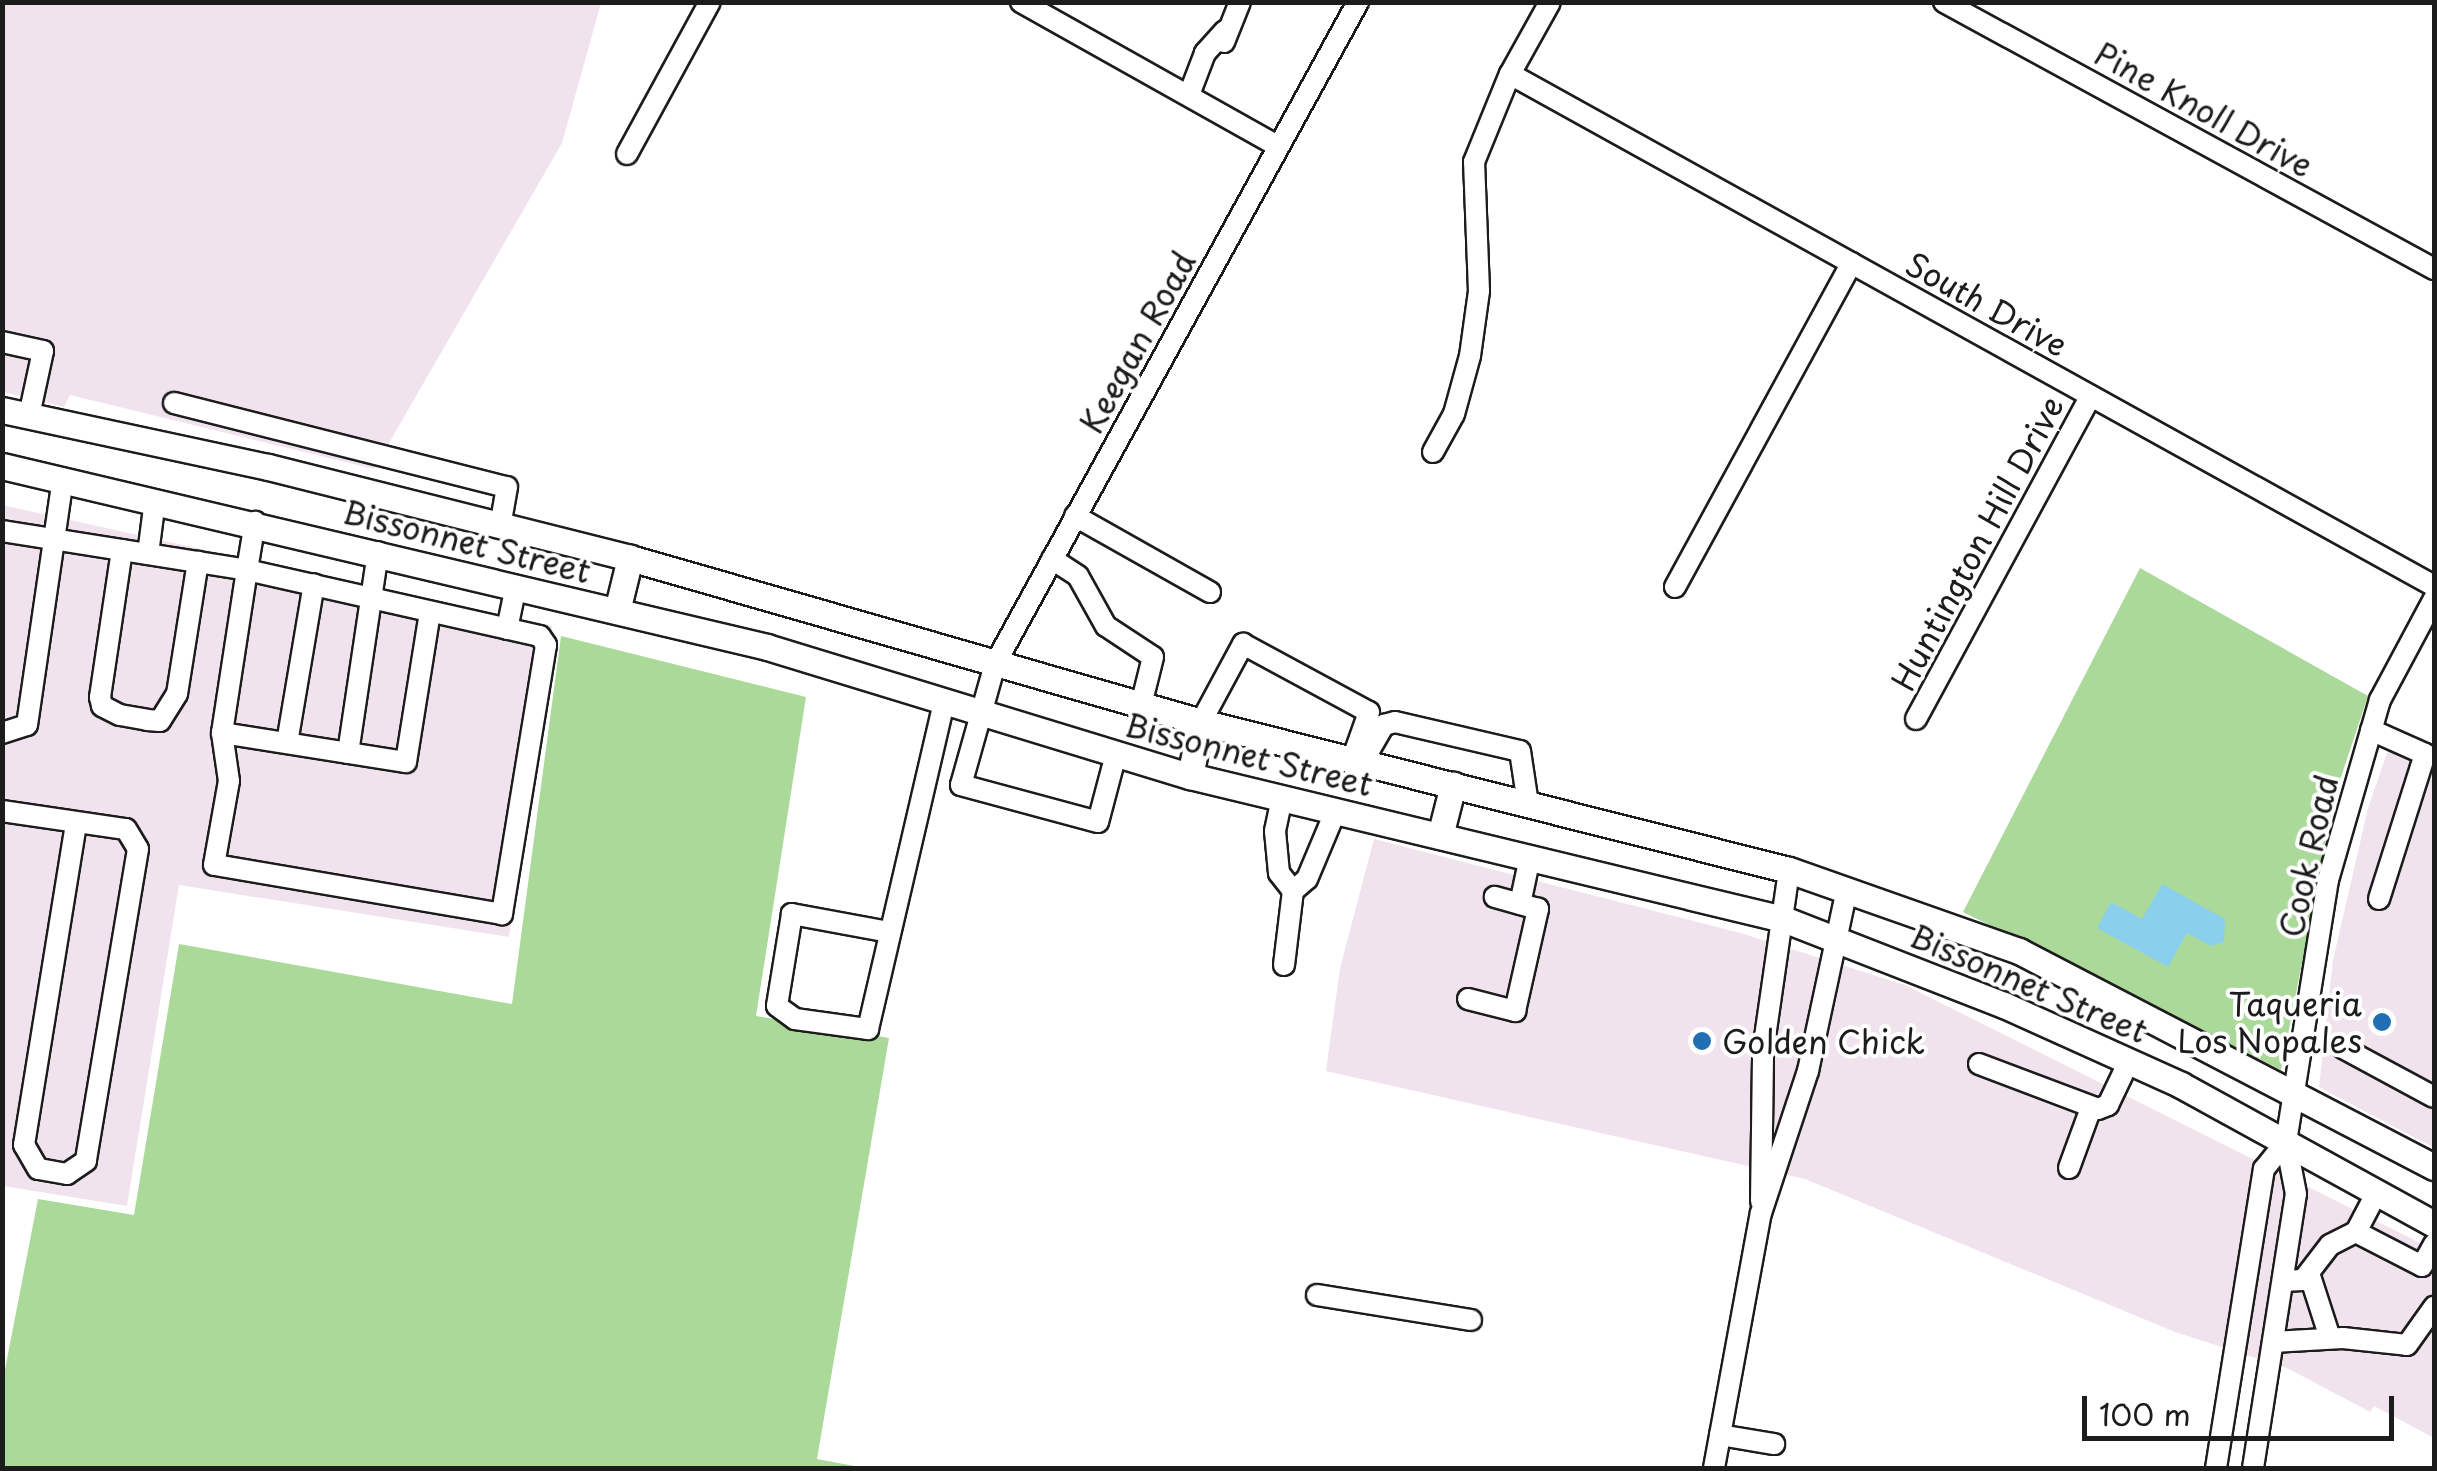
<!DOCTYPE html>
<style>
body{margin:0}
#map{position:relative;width:2437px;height:1471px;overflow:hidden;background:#fff;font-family:"Playpen Sans",sans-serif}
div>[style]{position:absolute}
.built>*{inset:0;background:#f1e3ed}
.green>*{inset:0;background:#aad999}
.water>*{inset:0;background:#8ad0ec}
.roads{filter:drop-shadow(2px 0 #1c1c1c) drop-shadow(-2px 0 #1c1c1c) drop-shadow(0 2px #1c1c1c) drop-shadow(0 -2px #1c1c1c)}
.minor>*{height:20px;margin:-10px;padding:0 10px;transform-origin:10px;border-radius:10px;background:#fff}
.major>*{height:25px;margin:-12.5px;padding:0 12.5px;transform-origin:12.5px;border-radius:12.5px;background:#fff}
.dots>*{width:28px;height:28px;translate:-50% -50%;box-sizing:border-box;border:5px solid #fff;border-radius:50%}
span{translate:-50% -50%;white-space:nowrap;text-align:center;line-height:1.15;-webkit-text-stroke:8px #fff;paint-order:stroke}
.street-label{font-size:32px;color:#1c1c1c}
.poi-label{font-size:32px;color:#1c1c1c}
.right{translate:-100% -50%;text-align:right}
.left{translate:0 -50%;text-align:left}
.frame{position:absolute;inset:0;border:5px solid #1c1c1c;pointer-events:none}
.scale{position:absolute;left:2082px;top:1396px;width:312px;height:45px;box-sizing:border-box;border:5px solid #1c1c1c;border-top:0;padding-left:12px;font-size:30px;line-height:35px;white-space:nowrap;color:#1c1c1c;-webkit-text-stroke:8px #fff;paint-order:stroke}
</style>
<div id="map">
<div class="built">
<div style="clip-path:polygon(3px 3px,601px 3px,562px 143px,374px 469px,70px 395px,64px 407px,3px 392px)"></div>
<div style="clip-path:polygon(2px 505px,552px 626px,509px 937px,179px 885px,127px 1206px,3px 1186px)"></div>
<div style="clip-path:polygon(2396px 727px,2434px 748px,2434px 1148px,2319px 1087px,2333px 960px,2368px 808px)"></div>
<div style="clip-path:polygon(1374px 839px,1744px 934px,1905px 985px,2434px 1250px,2434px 1438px,2374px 1406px,2370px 1412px,2287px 1368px,2175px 1332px,1805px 1179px,1326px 1071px,1340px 968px)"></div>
</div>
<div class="green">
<div style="clip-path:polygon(2140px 568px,2368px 696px,2335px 795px,2281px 1070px,1963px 912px)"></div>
<div style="clip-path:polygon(561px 636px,806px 697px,756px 1016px,889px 1038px,817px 1459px,865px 1468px,3px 1468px,2px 1385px,38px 1199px,134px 1215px,179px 944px,512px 1004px)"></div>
</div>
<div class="water">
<div style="clip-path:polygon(2162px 884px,2225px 919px,2224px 942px,2211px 946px,2187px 933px,2168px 967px,2097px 928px,2111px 902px,2142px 919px)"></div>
</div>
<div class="roads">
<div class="minor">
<div style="left:1021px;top:2px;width:295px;rotate:29.3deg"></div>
<div style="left:1944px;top:2px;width:558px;rotate:28.59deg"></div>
<div style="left:1224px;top:42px;width:43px;rotate:-68.2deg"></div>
<div style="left:1510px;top:74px;width:1056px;rotate:28.99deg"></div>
<div style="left:1189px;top:95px;width:45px;rotate:-69.1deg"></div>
<div style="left:1205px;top:53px;width:30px;rotate:-48deg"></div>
<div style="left:627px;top:154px;width:173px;rotate:-61.4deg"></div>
<div style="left:2px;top:342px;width:42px;rotate:12.4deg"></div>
<div style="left:43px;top:351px;width:66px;rotate:102.2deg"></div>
<div style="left:174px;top:403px;width:343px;rotate:14.2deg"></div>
<div style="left:507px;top:487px;width:40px;rotate:100deg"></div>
<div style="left:1433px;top:452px;width:43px;rotate:-61.1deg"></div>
<div style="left:1454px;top:414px;width:60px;rotate:-74.6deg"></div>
<div style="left:1470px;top:356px;width:66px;rotate:-82.1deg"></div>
<div style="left:1479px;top:291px;width:129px;rotate:-92.2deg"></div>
<div style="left:1474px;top:162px;width:95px;rotate:-67.8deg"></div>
<div style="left:1510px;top:74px;width:82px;rotate:-60.9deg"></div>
<div style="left:1075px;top:516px;width:155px;rotate:29.4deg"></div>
<div style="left:2px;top:531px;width:248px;rotate:9deg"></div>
<div style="left:247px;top:570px;width:300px;rotate:12.7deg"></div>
<div style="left:540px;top:636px;width:11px;rotate:56deg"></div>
<div style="left:546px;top:645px;width:273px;rotate:99.3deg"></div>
<div style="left:502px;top:914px;width:292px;rotate:-170.3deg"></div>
<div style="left:214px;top:865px;width:85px;rotate:-79.9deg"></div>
<div style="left:229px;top:781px;width:49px;rotate:-98.3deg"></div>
<div style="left:222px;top:733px;width:165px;rotate:-81.3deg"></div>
<div style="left:247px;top:570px;width:49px;rotate:-80.5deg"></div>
<div style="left:122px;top:550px;width:149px;rotate:98.5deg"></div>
<div style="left:100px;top:697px;width:9px;rotate:77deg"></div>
<div style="left:102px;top:706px;width:20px;rotate:27deg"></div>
<div style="left:120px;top:715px;width:27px;rotate:10deg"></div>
<div style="left:147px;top:720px;width:13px;rotate:4deg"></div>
<div style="left:160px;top:721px;width:32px;rotate:-58deg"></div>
<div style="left:177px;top:694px;width:134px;rotate:-81deg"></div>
<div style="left:148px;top:554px;width:54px;rotate:-82.6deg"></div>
<div style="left:1052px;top:559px;width:31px;rotate:33deg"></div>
<div style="left:1078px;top:576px;width:57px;rotate:60.8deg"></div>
<div style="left:1106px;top:626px;width:56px;rotate:33.4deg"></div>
<div style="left:1153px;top:657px;width:49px;rotate:104deg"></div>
<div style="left:1675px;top:587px;width:369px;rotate:-61.4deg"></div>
<div style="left:507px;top:629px;width:44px;rotate:-78.2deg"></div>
<div style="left:1916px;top:719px;width:367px;rotate:-61.6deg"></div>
<div style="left:1201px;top:722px;width:89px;rotate:-61.7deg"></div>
<div style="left:1243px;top:644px;width:143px;rotate:28.4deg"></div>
<div style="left:1369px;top:712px;width:51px;rotate:109.5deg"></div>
<div style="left:2371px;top:730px;width:59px;rotate:24deg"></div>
<div style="left:2425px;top:754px;width:152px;rotate:107.6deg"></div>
<div style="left:2px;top:733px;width:26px;rotate:-18deg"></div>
<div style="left:27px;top:725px;width:249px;rotate:-81.7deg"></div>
<div style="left:222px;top:733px;width:186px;rotate:9deg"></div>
<div style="left:406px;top:762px;width:152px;rotate:-80.9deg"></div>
<div style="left:287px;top:743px;width:161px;rotate:-80.4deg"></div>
<div style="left:1370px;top:749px;width:28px;rotate:-60deg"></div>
<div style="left:1384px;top:725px;width:11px;rotate:-15deg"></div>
<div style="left:1395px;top:722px;width:128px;rotate:13.1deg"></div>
<div style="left:1520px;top:751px;width:54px;rotate:81.4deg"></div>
<div style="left:348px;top:753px;width:203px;rotate:-81.5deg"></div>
<div style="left:1116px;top:754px;width:70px;rotate:104.8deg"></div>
<div style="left:1098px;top:822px;width:142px;rotate:-164.9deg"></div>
<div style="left:961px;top:785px;width:126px;rotate:-74.3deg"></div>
<div style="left:995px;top:664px;width:755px;rotate:-61.26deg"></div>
<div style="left:1282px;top:798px;width:34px;rotate:102deg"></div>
<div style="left:1275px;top:831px;width:42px;rotate:84.6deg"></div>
<div style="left:1279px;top:873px;width:23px;rotate:52deg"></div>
<div style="left:1293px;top:891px;width:18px;rotate:-41deg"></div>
<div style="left:1307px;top:879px;width:75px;rotate:-67.2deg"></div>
<div style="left:2px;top:811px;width:125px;rotate:8.3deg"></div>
<div style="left:126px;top:829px;width:23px;rotate:59deg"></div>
<div style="left:138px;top:849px;width:316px;rotate:99.5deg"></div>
<div style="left:86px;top:1161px;width:23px;rotate:146deg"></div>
<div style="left:67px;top:1174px;width:29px;rotate:-170deg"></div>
<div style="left:38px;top:1169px;width:28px;rotate:-120deg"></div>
<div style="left:24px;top:1145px;width:326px;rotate:-80.8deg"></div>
<div style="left:1520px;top:904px;width:48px;rotate:-78deg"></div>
<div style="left:889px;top:932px;width:99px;rotate:-169.5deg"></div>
<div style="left:792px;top:914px;width:93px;rotate:99.3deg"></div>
<div style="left:777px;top:1006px;width:22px;rotate:36deg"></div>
<div style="left:795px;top:1019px;width:74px;rotate:7.8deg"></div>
<div style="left:868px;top:1029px;width:336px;rotate:-76.9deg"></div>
<div style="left:1284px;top:965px;width:75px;rotate:-83.1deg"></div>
<div style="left:1468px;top:999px;width:49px;rotate:14.3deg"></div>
<div style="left:1515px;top:1011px;width:105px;rotate:-77.3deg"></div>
<div style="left:1538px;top:909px;width:45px;rotate:-164.4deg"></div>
<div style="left:2343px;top:1048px;width:103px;rotate:28.3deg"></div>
<div style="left:1979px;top:1064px;width:127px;rotate:20.7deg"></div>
<div style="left:2098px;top:1109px;width:11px;rotate:-22deg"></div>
<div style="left:2108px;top:1105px;width:49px;rotate:-64.5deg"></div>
<div style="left:2069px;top:1168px;width:64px;rotate:-69.9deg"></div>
<div style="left:2377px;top:1192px;width:45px;rotate:117.7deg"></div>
<div style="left:2356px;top:1232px;width:74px;rotate:27.3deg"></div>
<div style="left:2422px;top:1266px;width:25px;rotate:-61deg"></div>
<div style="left:1761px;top:1201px;width:150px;rotate:-89.2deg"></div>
<div style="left:1763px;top:1051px;width:183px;rotate:-81.8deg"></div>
<div style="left:2310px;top:1276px;width:65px;rotate:72.1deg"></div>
<div style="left:2283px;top:1281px;width:20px;rotate:-3deg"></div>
<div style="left:2303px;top:1280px;width:44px;rotate:-52.4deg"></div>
<div style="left:2330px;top:1245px;width:29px;rotate:-27deg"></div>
<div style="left:1317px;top:1295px;width:156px;rotate:9.2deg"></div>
<div style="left:2273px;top:1342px;width:70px;rotate:-3.3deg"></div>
<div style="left:2343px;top:1338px;width:64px;rotate:6.2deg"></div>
<div style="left:2407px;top:1345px;width:47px;rotate:-54.6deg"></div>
<div style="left:1720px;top:1435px;width:55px;rotate:9.5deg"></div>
<div style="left:1714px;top:1468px;width:259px;rotate:-79.6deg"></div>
<div style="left:1761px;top:1213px;width:150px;rotate:-71.7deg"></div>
<div style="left:1808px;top:1071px;width:186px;rotate:-77.9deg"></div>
<div style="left:2216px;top:1468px;width:303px;rotate:-80.9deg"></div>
<div style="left:2264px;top:1169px;width:35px;rotate:-51deg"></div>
<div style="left:2253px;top:1468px;width:277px;rotate:-81.1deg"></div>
<div style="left:2296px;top:1194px;width:53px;rotate:-100.9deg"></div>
<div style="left:2286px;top:1142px;width:265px;rotate:-80.9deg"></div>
<div style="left:2328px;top:880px;width:187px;rotate:-73.9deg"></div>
<div style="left:2380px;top:700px;width:115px;rotate:-61.9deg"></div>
</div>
<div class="major">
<div style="left:2px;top:410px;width:272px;rotate:12.1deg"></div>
<div style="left:268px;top:467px;width:373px;rotate:14.1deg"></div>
<div style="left:630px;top:558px;width:594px;rotate:16.02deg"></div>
<div style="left:1201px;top:722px;width:606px;rotate:14.13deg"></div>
<div style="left:1789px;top:870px;width:244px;rotate:19.4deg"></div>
<div style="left:2019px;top:951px;width:468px;rotate:27.5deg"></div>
<div style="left:2px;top:466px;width:786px;rotate:13.31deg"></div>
<div style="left:767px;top:647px;width:442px;rotate:17deg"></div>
<div style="left:1190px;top:776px;width:610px;rotate:13.56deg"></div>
<div style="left:1783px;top:919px;width:237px;rotate:21.3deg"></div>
<div style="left:2004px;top:1005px;width:194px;rotate:24.3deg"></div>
<div style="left:2181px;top:1085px;width:289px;rotate:28.8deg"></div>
<div style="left:617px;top:611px;width:55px;rotate:-76.2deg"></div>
<div style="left:1190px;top:776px;width:55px;rotate:-78.5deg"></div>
<div style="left:1440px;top:836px;width:53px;rotate:-75.7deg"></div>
</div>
</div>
<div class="dots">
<div style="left:2382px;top:1022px;background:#1f6fb2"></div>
<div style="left:1702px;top:1041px;background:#1f6fb2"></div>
</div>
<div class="street-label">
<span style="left:2204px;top:109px;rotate:29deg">Pine Knoll Drive</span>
<span style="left:1987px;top:304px;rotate:29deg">South Drive</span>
<span style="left:1137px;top:342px;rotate:-61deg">Keegan Road</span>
<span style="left:467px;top:541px;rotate:14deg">Bissonnet Street</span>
<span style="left:1977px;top:543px;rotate:-62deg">Huntington Hill Drive</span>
<span style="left:1249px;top:754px;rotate:14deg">Bissonnet Street</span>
<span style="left:2308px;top:856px;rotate:-77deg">Cook Road</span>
<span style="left:2029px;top:983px;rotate:23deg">Bissonnet Street</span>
</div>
<div class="poi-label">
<span class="right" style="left:2362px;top:1022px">Taqueria<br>Los Nopales</span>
<span class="left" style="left:1722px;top:1041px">Golden Chick</span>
</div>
<div class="frame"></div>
<div class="scale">100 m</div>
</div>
